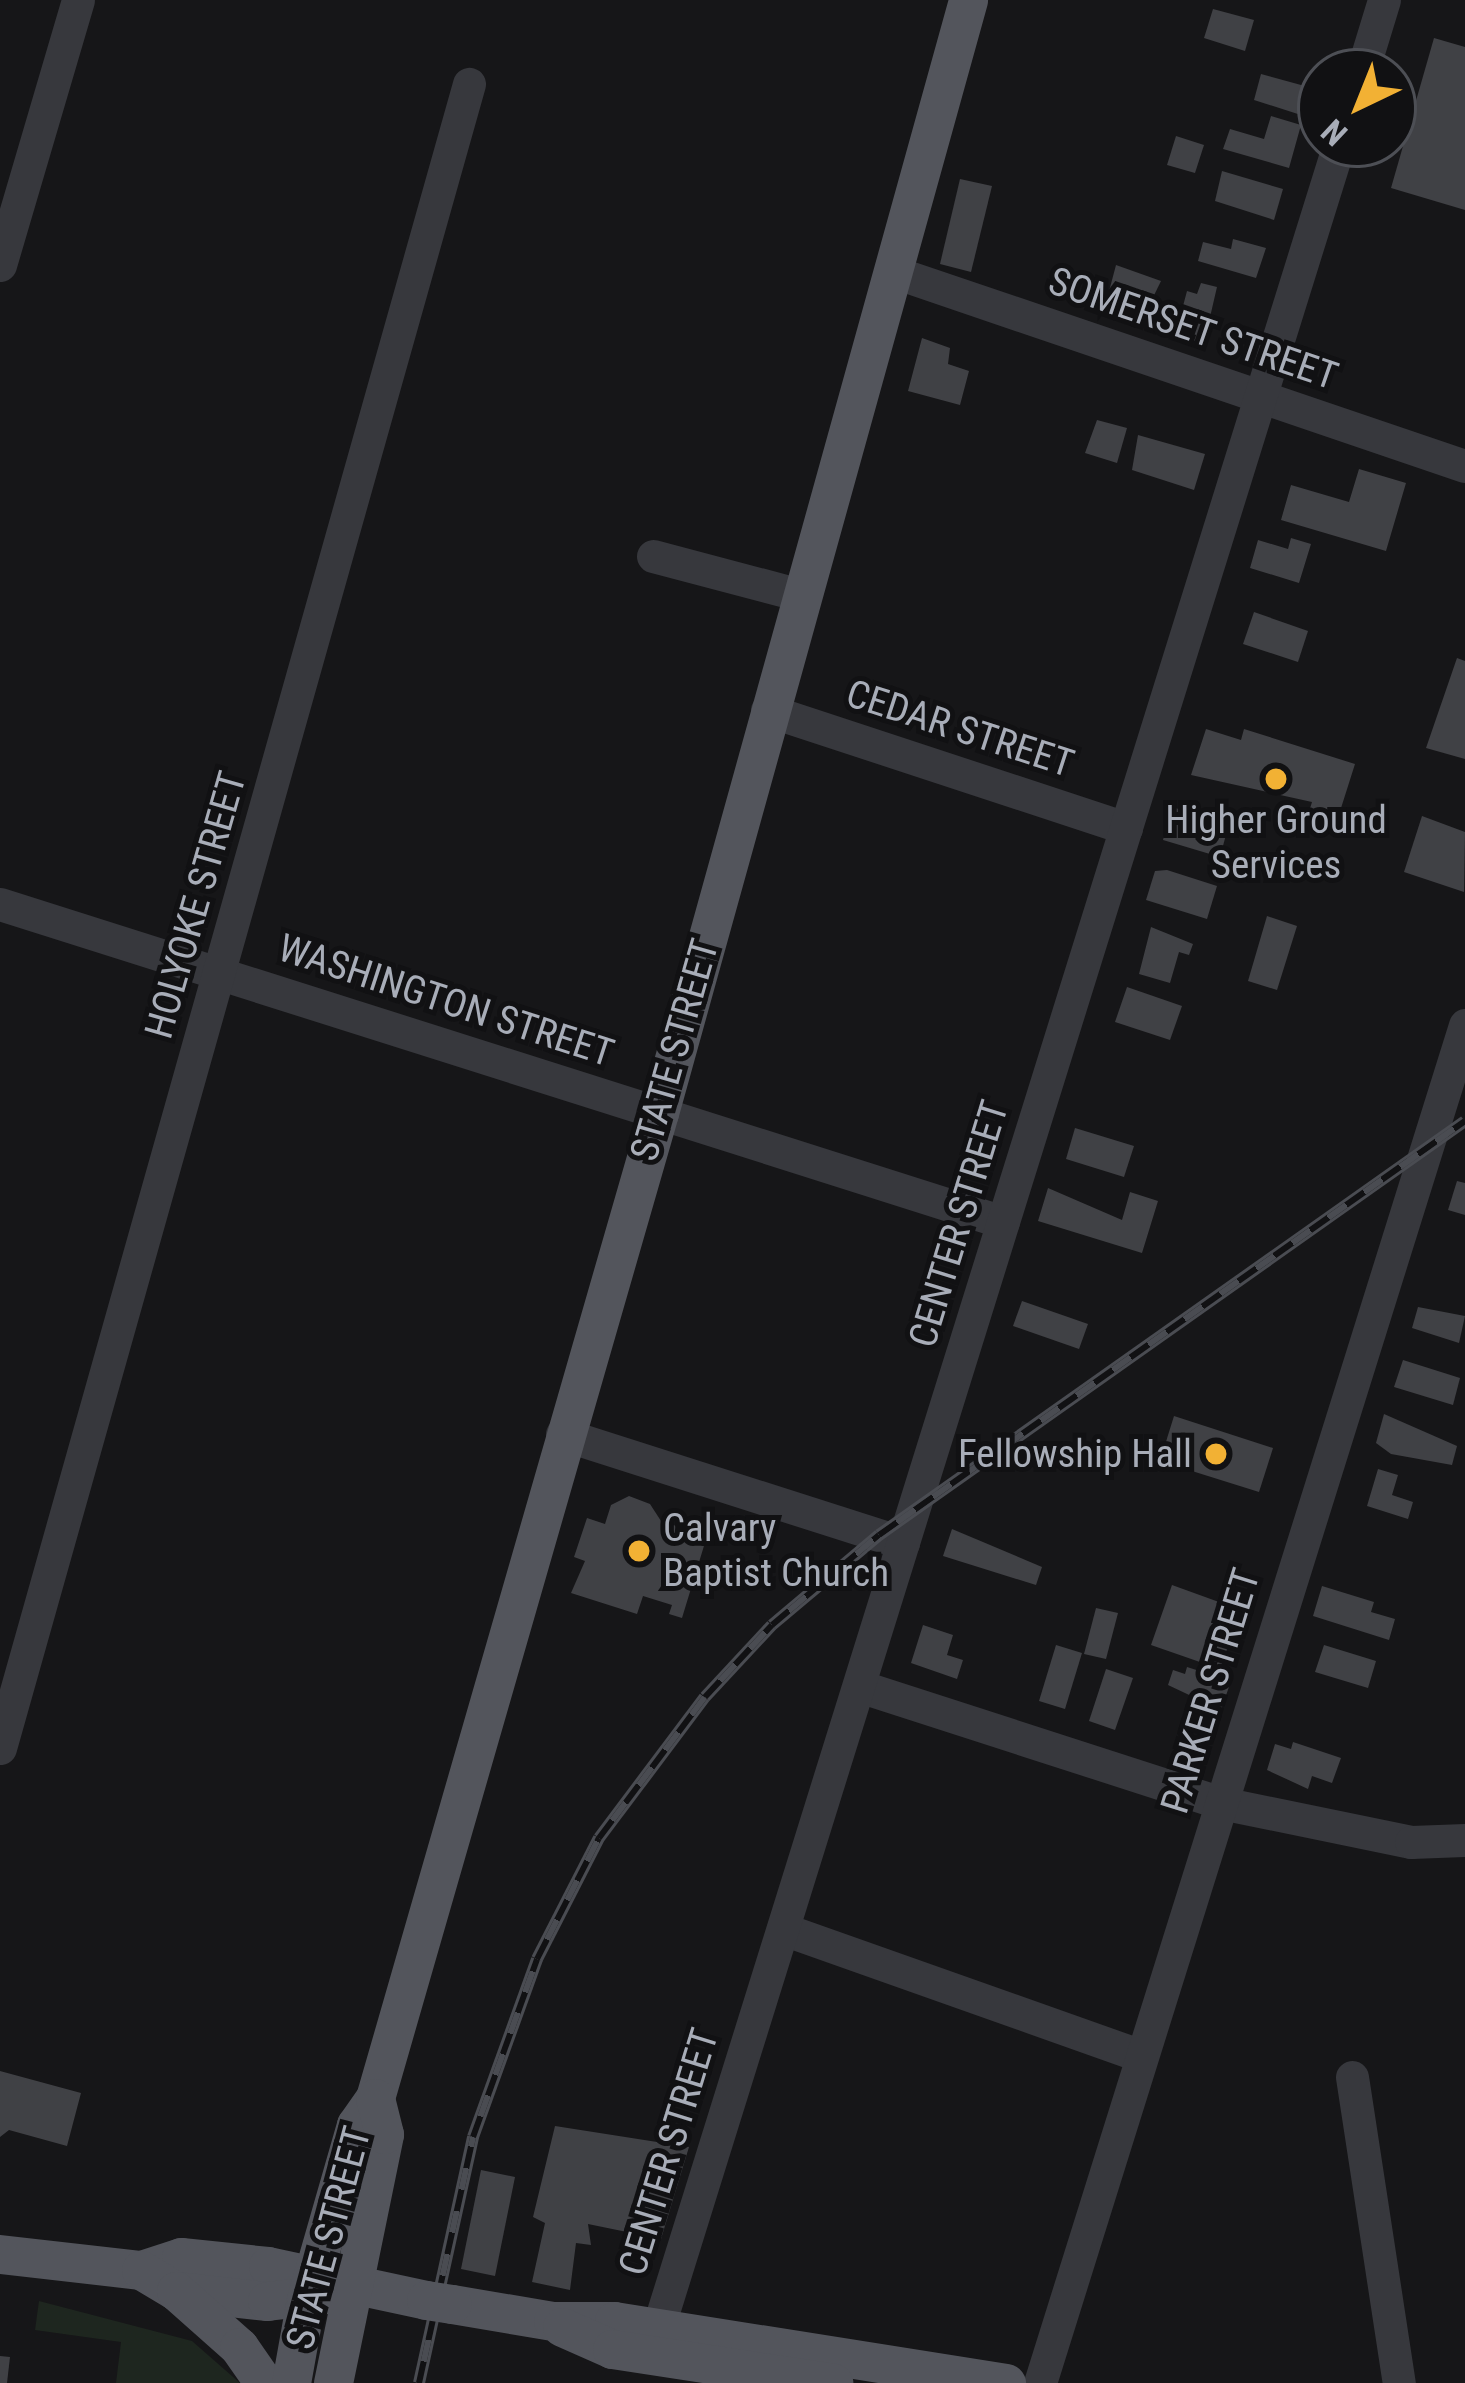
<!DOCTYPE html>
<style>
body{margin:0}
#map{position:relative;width:1465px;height:2383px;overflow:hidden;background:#161618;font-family:"Roboto Condensed",sans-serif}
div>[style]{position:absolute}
.green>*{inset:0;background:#1e261f}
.building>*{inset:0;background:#404145}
.minor>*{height:33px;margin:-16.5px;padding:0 16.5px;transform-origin:16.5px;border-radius:16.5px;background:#37383d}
.major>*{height:39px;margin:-19.5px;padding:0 19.5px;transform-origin:19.5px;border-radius:19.5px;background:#53555c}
.rail>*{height:12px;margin-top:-6px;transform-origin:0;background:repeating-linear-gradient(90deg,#111113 0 22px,#4a4c52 0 44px);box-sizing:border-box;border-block:3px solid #4a4c52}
.major-bridge>*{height:39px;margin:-19.5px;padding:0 19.5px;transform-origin:19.5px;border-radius:19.5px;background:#53555c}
.dots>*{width:33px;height:33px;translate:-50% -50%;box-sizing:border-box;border:6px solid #111113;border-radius:50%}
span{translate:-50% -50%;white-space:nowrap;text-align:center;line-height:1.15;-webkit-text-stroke:10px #111113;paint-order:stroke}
.street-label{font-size:39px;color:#a8adb8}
.poi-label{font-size:39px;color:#a8adb8}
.right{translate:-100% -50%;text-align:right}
.left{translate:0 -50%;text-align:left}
.north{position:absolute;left:1297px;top:48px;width:120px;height:120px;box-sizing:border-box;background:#111113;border:3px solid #4d4f55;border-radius:50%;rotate:223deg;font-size:33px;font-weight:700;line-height:48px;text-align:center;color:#a8adb8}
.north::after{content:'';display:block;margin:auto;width:42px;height:54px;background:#f2b134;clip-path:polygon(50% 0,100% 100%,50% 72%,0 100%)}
</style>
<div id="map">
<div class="green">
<div style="clip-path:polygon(39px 2301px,192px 2341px,240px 2383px,116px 2383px,121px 2342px,35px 2330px)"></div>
</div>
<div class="building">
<div style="clip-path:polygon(1213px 9px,1254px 20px,1245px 51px,1204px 38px)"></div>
<div style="clip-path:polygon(1434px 38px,1465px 47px,1465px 210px,1391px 188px)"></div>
<div style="clip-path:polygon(1261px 74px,1312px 88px,1304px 116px,1254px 100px)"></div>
<div style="clip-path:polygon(1271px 116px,1301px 125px,1289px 168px,1223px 149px,1230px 129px,1264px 139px)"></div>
<div style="clip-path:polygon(1176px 136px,1204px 145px,1195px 173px,1167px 165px)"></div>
<div style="clip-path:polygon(1222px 171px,1283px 189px,1274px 220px,1215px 201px)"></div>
<div style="clip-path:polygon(960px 179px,992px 186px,971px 272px,940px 264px)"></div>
<div style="clip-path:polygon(1233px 239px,1266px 248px,1256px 278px,1198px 261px,1203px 242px,1231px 249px)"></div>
<div style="clip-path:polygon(1116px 265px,1161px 281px,1140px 324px,1103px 314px)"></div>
<div style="clip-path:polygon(1201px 283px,1217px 287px,1204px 343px,1175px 336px,1187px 291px,1197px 294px)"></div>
<div style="clip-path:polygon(922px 338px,950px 348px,948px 364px,969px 371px,960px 405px,908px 391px)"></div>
<div style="clip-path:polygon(1097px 420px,1127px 428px,1117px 463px,1085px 453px)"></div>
<div style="clip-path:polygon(1138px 435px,1205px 454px,1194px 490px,1132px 470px)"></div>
<div style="clip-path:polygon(1359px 469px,1406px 483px,1386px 551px,1281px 520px,1291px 485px,1349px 502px)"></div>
<div style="clip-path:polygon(1291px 538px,1311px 544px,1299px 583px,1250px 568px,1258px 540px,1288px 549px)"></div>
<div style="clip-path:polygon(1254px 612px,1308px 631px,1298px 662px,1243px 644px)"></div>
<div style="clip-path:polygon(1457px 658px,1465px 661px,1465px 759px,1426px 748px)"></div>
<div style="clip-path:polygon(1206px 729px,1241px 740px,1244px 729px,1355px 764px,1335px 827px,1307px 818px,1312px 802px,1191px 775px)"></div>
<div style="clip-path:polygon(1172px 807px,1221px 822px,1227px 831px,1220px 857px,1163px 840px)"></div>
<div style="clip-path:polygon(1422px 816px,1465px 832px,1464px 892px,1404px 872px)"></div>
<div style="clip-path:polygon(1167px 870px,1217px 886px,1207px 919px,1146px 900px,1155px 871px)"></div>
<div style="clip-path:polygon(1267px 916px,1297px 926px,1277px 990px,1248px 981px)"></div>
<div style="clip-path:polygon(1151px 927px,1193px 944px,1189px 955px,1179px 952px,1170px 983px,1139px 974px)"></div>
<div style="clip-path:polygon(1127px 987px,1182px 1006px,1170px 1040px,1115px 1022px)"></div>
<div style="clip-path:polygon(1075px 1128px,1134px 1146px,1124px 1177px,1066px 1159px)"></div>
<div style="clip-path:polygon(1457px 1181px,1465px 1183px,1465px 1215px,1448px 1210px)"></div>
<div style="clip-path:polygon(1048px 1188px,1122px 1220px,1130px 1192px,1158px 1201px,1142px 1253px,1038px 1221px)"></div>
<div style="clip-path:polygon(1022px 1301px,1088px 1324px,1079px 1349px,1013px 1326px)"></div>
<div style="clip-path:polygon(1418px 1307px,1465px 1316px,1459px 1343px,1412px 1328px)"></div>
<div style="clip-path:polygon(1403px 1360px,1460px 1378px,1453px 1405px,1394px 1387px)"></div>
<div style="clip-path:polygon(1384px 1414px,1457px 1446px,1452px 1465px,1391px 1454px,1376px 1443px)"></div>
<div style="clip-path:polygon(1174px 1416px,1273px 1448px,1259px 1492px,1160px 1461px)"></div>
<div style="clip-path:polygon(1378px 1469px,1398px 1475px,1392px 1495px,1413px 1502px,1408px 1519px,1367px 1506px)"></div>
<div style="clip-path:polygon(629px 1496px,650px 1504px,661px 1521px,707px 1536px,682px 1618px,669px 1614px,672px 1605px,643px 1596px,637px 1614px,571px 1593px,585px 1561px,574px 1557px,587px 1518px,605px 1524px,611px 1505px)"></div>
<div style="clip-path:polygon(952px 1529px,1042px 1567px,1036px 1585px,943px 1556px)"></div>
<div style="clip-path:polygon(1172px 1585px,1241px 1610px,1220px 1669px,1151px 1645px)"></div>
<div style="clip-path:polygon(1322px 1586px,1374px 1602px,1371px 1612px,1395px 1619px,1389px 1640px,1313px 1616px)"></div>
<div style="clip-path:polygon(1096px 1608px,1118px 1613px,1106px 1659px,1084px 1654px)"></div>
<div style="clip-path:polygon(923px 1625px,953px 1635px,947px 1655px,963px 1660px,957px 1679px,911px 1663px)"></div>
<div style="clip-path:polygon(1056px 1645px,1082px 1653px,1065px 1709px,1039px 1701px)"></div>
<div style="clip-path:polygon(1324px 1645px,1376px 1661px,1368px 1688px,1315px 1672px)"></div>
<div style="clip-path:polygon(1187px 1667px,1231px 1681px,1221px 1710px,1168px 1685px,1173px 1670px,1185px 1674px)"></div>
<div style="clip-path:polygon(1106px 1669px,1133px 1678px,1115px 1730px,1089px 1721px)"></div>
<div style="clip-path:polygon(1293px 1742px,1341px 1758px,1332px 1783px,1312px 1776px,1308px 1789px,1267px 1770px,1275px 1744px,1291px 1749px)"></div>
<div style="clip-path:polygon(0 2071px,81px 2093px,67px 2146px,9px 2130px,0 2137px)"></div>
<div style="clip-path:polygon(555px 2126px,689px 2147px,661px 2239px,588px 2224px,591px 2245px,576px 2243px,570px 2290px,532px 2282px,545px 2223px,533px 2217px)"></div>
<div style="clip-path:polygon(481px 2170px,515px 2177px,495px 2276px,461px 2269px)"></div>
<div style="clip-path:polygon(0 2356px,10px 2357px,7px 2383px,0 2383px)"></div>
</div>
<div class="minor">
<div style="left:1362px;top:72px;width:75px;rotate:-73deg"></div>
<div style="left:0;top:265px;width:276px;rotate:-73.6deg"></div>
<div style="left:894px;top:272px;width:603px;rotate:18.77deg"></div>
<div style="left:653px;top:556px;width:153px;rotate:14.8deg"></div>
<div style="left:767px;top:710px;width:378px;rotate:18.2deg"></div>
<div style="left:0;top:904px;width:1052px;rotate:17.59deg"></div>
<div style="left:562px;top:1434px;width:358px;rotate:17.7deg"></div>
<div style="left:859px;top:1686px;width:380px;rotate:17.9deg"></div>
<div style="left:1221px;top:1803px;width:194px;rotate:11.6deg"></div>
<div style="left:1411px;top:1842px;width:54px;rotate:-2.1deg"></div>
<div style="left:0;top:1748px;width:1729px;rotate:-74.26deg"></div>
<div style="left:783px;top:1929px;width:377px;rotate:19.5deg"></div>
<div style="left:1352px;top:2077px;width:310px;rotate:81.3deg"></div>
<div style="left:658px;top:2328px;width:2288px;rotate:-72.68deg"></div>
<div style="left:1040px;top:2383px;width:1423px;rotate:-72.62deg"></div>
</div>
<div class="major">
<div style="left:0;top:2254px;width:142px;rotate:6.5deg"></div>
<div style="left:141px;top:2270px;width:42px;rotate:-18deg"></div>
<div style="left:181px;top:2257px;width:87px;rotate:5.9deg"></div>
<div style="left:268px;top:2266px;width:162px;rotate:12.1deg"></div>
<div style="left:141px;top:2270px;width:41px;rotate:31deg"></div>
<div style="left:176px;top:2291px;width:92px;rotate:6.3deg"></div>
<div style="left:267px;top:2301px;width:59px;rotate:-6.8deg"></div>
<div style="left:176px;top:2291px;width:84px;rotate:41.6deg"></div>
<div style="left:239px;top:2347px;width:44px;rotate:55.2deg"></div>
<div style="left:452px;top:2304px;width:102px;rotate:9.6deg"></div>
<div style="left:553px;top:2321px;width:61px"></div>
<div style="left:614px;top:2321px;width:397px;rotate:9deg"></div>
<div style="left:562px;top:2327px;width:55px;rotate:23.7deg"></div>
<div style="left:612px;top:2349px;width:224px;rotate:8.7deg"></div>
<div style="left:291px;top:2383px;width:85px;rotate:-79.9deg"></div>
<div style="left:306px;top:2299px;width:181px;rotate:-74deg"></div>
<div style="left:356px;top:2125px;width:33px;rotate:-55deg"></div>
<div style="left:375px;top:2098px;width:1025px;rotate:-73.92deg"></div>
<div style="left:659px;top:1113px;width:1155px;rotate:-74.48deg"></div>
<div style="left:333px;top:2383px;width:254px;rotate:-78.4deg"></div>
<div style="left:384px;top:2134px;width:37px;rotate:-104deg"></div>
</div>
<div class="rail">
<div style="left:419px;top:2383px;width:252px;rotate:-77.6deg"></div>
<div style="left:473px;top:2137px;width:189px;rotate:-70.2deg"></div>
<div style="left:537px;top:1959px;width:136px;rotate:-62.9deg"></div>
<div style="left:599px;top:1838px;width:176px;rotate:-53.1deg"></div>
<div style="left:705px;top:1697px;width:98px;rotate:-47.1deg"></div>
<div style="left:772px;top:1625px;width:140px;rotate:-40.1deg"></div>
<div style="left:879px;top:1535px;width:717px;rotate:-35.24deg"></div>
</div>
<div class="major-bridge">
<div style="left:426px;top:2300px;width:26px;rotate:9deg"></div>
</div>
<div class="dots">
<div style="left:1276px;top:779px;background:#f2b134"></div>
<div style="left:1216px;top:1454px;background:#f2b134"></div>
<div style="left:639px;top:1551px;background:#f2b134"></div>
</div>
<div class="street-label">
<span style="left:1193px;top:329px;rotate:19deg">SOMERSET STREET</span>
<span style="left:960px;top:729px;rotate:18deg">CEDAR STREET</span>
<span style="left:196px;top:905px;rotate:-74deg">HOLYOKE STREET</span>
<span style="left:446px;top:1001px;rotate:18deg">WASHINGTON STREET</span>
<span style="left:675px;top:1050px;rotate:-74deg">STATE STREET</span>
<span style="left:959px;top:1224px;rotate:-73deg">CENTER STREET</span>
<span style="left:1211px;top:1691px;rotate:-73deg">PARKER STREET</span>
<span style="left:669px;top:2152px;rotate:-73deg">CENTER STREET</span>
<span style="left:329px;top:2238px;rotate:-75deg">STATE STREET</span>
</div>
<div class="poi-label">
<span style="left:1276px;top:843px">Higher Ground<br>Services</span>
<span class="right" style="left:1192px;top:1454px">Fellowship Hall</span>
<span class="left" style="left:663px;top:1551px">Calvary<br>Baptist Church</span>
</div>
<div class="north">N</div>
</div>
